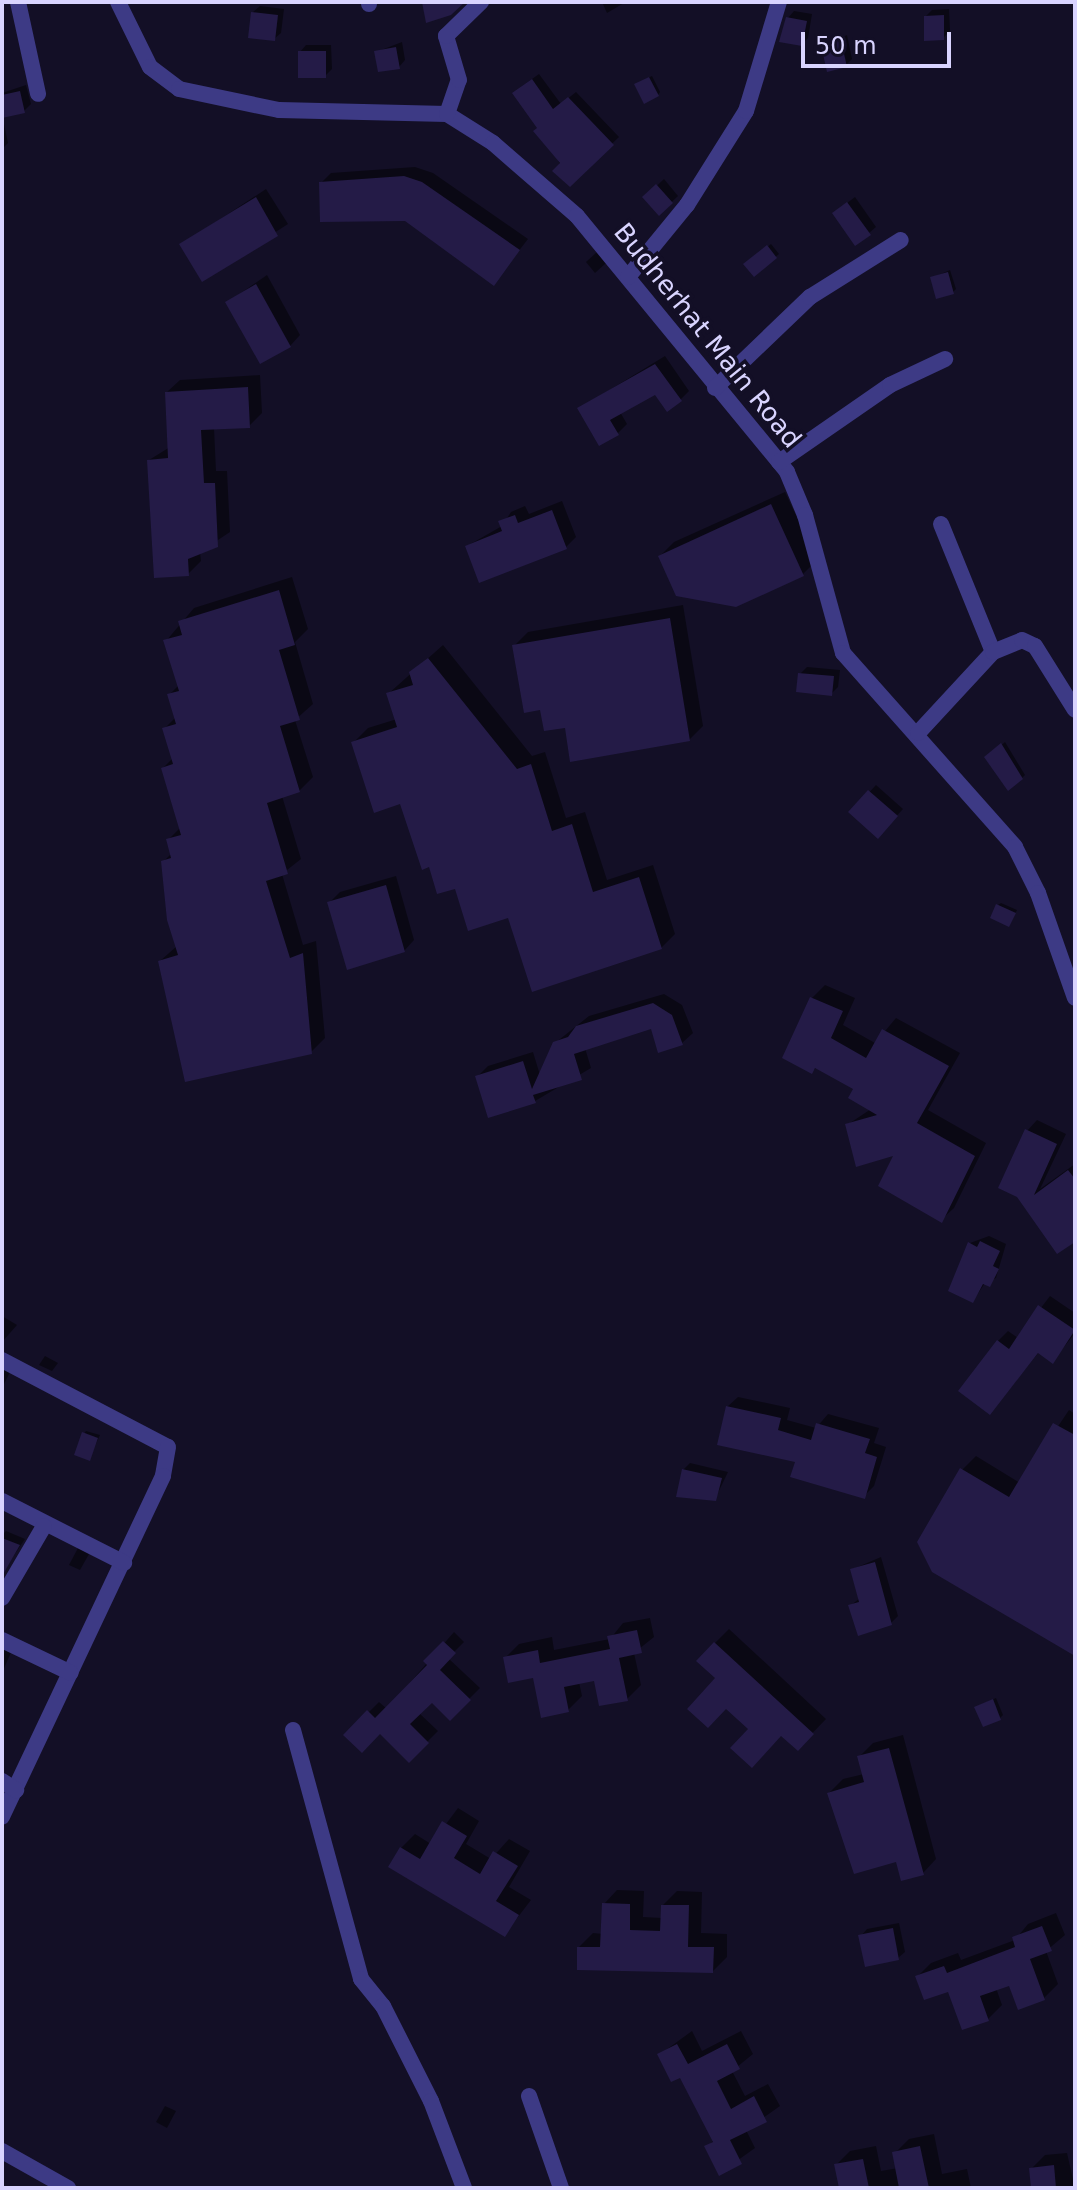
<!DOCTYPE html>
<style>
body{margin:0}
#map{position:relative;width:1077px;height:2190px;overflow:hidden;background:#130f26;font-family:"DejaVu Sans",sans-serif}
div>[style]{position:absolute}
.shadow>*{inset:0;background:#0007}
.building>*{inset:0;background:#241b47}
.street>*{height:16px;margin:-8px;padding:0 8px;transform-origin:8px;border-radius:8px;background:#3d3a85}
span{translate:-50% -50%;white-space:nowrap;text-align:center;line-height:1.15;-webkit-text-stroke:7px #130f26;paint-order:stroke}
.street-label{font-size:26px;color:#d9d4ff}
.frame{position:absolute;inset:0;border:4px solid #d9d4ff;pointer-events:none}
.scale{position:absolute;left:801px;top:32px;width:150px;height:36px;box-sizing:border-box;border:4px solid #d9d4ff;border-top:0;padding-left:10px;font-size:24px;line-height:28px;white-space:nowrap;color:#d9d4ff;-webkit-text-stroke:6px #130f26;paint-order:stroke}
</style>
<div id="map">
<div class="shadow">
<div style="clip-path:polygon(602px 2px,623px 2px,624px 3px,607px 13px)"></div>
<div style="clip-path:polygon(260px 6px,284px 9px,281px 33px,274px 39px,253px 12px)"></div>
<div style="clip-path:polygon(949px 9px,950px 31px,943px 38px,926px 16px,932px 10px)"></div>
<div style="clip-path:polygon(794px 11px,812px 14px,808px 38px,802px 44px,788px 18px)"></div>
<div style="clip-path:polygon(847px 35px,852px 59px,846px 65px,823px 46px)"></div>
<div style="clip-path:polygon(402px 42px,405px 60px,399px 67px,376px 52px)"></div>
<div style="clip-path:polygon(306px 45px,331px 45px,332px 69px,325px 76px,300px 52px)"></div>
<div style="clip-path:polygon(539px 74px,561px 104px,576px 92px,619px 137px,570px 184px,521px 87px)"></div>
<div style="clip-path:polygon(652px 76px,660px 92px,658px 95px,639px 82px)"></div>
<div style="clip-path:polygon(26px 85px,31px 104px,24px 111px,2px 110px,2px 93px)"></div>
<div style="clip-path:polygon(4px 124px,8px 143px,2px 149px,2px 125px)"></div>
<div style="clip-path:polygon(415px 167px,433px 173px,528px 239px,494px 283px,406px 219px,321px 183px,331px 173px)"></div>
<div style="clip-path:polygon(664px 179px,678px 196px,659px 214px,644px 198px)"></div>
<div style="clip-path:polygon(266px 189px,288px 224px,203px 279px,181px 245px)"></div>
<div style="clip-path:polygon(855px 197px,876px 227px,869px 233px,834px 213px)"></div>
<div style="clip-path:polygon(771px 244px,779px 254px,754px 274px,746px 265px)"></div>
<div style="clip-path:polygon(597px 252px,606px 263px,595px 273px,586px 262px)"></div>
<div style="clip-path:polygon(950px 270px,956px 289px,953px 292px,932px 278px)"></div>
<div style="clip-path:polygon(267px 275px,300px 335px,290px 346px,228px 302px)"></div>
<div style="clip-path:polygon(665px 356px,689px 391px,680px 400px,655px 392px,620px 412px,627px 424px,618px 433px,580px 408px)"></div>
<div style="clip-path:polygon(260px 375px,262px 413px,249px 426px,214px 428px,216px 471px,227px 471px,230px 532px,200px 552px,201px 561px,188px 574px,149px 460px,170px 447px,167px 392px,180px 380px)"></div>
<div style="clip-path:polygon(785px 492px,817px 560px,803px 574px,660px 556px,674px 542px)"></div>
<div style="clip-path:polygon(562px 501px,576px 537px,566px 547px,467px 546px,502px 526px,511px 512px,525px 506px,529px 514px)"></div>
<div style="clip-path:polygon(292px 577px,308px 629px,295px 642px,313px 704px,295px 720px,313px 777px,299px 791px,282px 796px,301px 859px,282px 874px,303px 945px,316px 941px,325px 1038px,311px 1052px,160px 961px,177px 946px,163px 862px,172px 853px,168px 840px,181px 827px,163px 768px,173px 758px,164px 729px,176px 717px,169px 695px,179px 685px,166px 641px,194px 608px)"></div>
<div style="clip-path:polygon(683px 605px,703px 726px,689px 740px,566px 725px,542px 708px,514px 646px,528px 632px)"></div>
<div style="clip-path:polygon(443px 645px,532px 756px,545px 752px,566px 818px,585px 812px,607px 880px,653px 865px,675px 934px,661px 948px,509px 915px,430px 865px,402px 802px,354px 742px,368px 728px,397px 719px,388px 694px)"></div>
<div style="clip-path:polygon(807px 667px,840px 670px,838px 687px,831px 694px,800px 674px)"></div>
<div style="clip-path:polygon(1005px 742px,1025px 775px,1022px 778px,987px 758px)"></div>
<div style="clip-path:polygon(876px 785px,903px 809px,878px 836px,851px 812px)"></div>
<div style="clip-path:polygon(396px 876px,414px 940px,404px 951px,330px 902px,340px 892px)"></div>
<div style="clip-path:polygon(1001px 903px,1017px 910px,1011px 922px,998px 905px)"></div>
<div style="clip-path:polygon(825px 985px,855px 998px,843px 1025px,875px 1043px,896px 1018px,960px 1053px,928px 1110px,986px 1143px,954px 1208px,941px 1220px,897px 1152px,847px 1125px,871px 1109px,856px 1088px,817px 1067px,811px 1072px,812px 998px)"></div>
<div style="clip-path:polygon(664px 994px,682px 1005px,693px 1033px,682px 1043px,660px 1050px,652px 1027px,585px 1048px,591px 1068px,535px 1101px,478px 1076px,488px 1066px,533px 1052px,540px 1075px,555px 1043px,589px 1016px)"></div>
<div style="clip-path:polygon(1037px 1120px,1066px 1134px,1040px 1189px,1075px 1164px,1075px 1239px,1018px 1195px,1027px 1131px)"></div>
<div style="clip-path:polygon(989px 1236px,1006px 1244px,996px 1278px,985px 1283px,973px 1301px,970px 1243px)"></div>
<div style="clip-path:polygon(1050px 1296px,1075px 1313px,1075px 1333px,1053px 1361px,1039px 1352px,990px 1413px,998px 1341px,1008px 1331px,1018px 1338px)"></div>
<div style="clip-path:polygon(2px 1316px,17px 1325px,2px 1342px)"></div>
<div style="clip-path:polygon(45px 1356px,58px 1363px,52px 1371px,39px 1365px)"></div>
<div style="clip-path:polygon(2px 1364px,12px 1368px,2px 1388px)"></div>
<div style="clip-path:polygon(738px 1397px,790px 1408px,787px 1420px,816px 1428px,828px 1414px,879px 1428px,874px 1443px,886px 1447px,874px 1486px,864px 1496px,797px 1460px,727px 1407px)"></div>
<div style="clip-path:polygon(1069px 1410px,1075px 1414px,1075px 1654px,962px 1470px,976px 1456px,1020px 1483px)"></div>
<div style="clip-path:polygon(86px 1431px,100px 1435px,89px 1459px,84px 1434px)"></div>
<div style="clip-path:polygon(690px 1463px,728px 1472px,715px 1499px,683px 1470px)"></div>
<div style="clip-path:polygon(6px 1531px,25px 1539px,4px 1570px,2px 1535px)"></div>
<div style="clip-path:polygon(78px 1548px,89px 1554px,80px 1570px,69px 1565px)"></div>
<div style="clip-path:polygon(881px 1557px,898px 1616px,891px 1623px,850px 1606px,860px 1598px,853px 1569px)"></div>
<div style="clip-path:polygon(650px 1618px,654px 1637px,634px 1653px,641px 1685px,627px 1699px,595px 1678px,579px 1682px,582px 1696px,568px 1710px,535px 1675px,505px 1658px,519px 1644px,552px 1637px,554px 1650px,610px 1639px,623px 1623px)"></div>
<div style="clip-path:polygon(729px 1629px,826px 1719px,798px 1748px,782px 1733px,751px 1729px,718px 1678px,715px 1643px)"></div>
<div style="clip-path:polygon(454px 1632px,464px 1642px,448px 1658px,480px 1688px,450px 1718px,432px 1700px,419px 1713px,438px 1731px,409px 1760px,380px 1732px,346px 1735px,379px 1702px,387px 1709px)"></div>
<div style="clip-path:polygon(2px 1646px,12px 1650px,2px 1673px)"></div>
<div style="clip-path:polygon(996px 1698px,1003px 1715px,1000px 1718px,980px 1705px)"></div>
<div style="clip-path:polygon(903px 1735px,936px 1859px,923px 1873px,897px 1860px,829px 1793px,843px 1779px,864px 1774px,859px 1757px,873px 1743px)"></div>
<div style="clip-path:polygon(458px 1808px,479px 1821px,466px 1844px,491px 1859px,509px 1839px,530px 1851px,509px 1887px,531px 1900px,505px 1934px,401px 1848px,415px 1834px,431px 1844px)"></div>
<div style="clip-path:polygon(617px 1890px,644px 1891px,643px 1917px,662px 1918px,663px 1905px,677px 1891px,702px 1892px,701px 1933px,727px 1934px,727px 1957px,713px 1971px,579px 1947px,593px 1933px,603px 1934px,604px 1904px)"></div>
<div style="clip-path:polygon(1056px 1913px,1065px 1935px,1046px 1951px,1058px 1984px,1044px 1998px,1010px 1983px,996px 1988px,1002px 2005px,988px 2019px,950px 1989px,917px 1977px,931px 1963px,958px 1953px,961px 1960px,1015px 1940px,1028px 1924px)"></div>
<div style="clip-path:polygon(899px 1923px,905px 1952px,898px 1958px,861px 1936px,867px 1929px)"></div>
<div style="clip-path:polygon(692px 2031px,702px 2051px,741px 2031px,753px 2054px,732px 2071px,745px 2096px,768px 2084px,780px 2106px,746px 2130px,755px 2148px,720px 2173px,707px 2147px,714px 2140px,681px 2075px,659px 2055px)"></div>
<div style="clip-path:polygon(165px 2106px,176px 2111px,167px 2128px,156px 2122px)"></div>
<div style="clip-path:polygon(934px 2134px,942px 2174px,967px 2169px,971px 2188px,841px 2188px,836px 2165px,850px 2151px,876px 2146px,881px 2171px,898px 2168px,895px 2153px,909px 2139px)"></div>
<div style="clip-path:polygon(1067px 2153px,1075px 2188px,1033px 2188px,1031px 2169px,1045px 2155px)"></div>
</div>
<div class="building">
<div style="clip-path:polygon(422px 2px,465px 2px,451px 15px,426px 23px)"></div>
<div style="clip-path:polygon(251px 12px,278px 15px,275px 41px,248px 38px)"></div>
<div style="clip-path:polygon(944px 15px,944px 40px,924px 41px,924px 16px)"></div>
<div style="clip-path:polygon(786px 17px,807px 21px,802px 46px,779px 42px)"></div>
<div style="clip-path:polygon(841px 40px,847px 67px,827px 72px,821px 45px)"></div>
<div style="clip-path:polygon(396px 47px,400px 69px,378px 72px,374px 51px)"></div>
<div style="clip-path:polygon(298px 51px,326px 51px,326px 78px,298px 78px)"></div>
<div style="clip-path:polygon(649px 77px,659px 96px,644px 104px,634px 84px)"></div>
<div style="clip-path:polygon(532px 79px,553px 109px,568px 97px,614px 145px,570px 187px,552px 171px,560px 163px,533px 131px,537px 128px,512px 93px)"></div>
<div style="clip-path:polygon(20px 91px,25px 113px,2px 118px,2px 95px)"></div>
<div style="clip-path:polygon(404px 176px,422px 182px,520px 250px,494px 286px,405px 221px,320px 222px,319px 182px)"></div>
<div style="clip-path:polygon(656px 184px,673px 203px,659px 216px,642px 197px)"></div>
<div style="clip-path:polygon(256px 197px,278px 236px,202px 282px,179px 244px)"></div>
<div style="clip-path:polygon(847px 202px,871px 235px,855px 246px,832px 213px)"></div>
<div style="clip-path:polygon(767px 245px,777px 258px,754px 277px,743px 264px)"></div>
<div style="clip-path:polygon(948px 272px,954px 294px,936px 299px,930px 277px)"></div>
<div style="clip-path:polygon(256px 284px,291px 347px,260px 364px,225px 302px)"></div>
<div style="clip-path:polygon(655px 364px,682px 401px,667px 412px,655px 395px,610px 420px,619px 435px,599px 446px,577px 408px)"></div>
<div style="clip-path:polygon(248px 387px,250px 428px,201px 430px,204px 483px,215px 483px,218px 547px,188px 559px,189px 576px,154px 578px,147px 460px,168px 458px,165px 392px)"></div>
<div style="clip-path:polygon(771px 504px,804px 576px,736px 607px,676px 596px,658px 556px)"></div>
<div style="clip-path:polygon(552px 510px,567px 549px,479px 583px,465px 546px,502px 531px,498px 521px,515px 515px,518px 523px)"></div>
<div style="clip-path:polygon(279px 590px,295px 645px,279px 650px,300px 720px,280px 726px,300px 792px,267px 803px,288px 874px,266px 881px,290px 958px,303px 953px,312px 1054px,185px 1082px,158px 961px,178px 955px,167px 920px,161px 861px,171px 858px,166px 839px,181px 835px,161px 768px,173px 764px,162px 728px,176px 724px,167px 694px,179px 691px,163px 640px,182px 635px,178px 621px)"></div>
<div style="clip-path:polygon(670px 618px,690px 741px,570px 762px,565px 728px,544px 731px,540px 710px,524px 713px,512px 645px)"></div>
<div style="clip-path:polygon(428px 658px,517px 769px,531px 764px,552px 831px,572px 824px,593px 892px,639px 877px,662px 949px,532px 992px,508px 918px,468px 931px,455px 889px,437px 894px,429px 867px,422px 870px,400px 804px,374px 813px,351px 742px,397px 727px,386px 693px,413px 685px,409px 672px)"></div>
<div style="clip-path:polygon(798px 673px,834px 676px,832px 696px,796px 692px)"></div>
<div style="clip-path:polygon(1001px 743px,1023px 779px,1008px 791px,984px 757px)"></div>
<div style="clip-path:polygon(868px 790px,898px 816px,878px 839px,848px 812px)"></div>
<div style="clip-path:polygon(386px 885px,405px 952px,347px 970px,327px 902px)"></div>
<div style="clip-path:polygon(996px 904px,1016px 913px,1009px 927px,990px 918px)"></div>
<div style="clip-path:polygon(810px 997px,843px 1011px,831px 1038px,866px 1058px,882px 1029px,949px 1066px,917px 1123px,975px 1156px,942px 1223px,878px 1186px,893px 1156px,856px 1167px,845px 1124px,877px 1115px,848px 1098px,853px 1089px,815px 1068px,812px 1074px,782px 1058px)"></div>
<div style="clip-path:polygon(653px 1003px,672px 1015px,683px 1045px,658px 1053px,651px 1029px,574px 1054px,582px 1080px,533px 1095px,536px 1103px,488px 1118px,475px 1076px,523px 1061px,532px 1089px,553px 1042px,568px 1037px,576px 1026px)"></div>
<div style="clip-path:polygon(1025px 1129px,1057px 1144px,1034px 1195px,1068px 1170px,1075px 1179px,1075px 1242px,1057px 1254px,1017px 1197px,998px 1188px)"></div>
<div style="clip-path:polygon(980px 1241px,1000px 1251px,993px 1266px,999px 1269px,990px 1287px,983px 1284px,973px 1303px,948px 1291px,968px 1242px,977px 1247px)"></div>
<div style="clip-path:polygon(1038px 1305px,1075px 1330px,1053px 1364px,1038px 1353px,990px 1415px,958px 1391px,997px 1340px,1009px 1349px)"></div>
<div style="clip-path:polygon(726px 1406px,781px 1418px,778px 1430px,811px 1440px,816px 1423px,870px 1439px,865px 1453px,877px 1457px,865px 1499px,790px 1477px,795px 1462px,717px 1445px)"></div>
<div style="clip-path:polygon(1053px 1423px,1075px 1435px,1075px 1656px,932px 1572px,917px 1542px,960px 1468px,1009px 1497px)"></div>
<div style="clip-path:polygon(82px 1432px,98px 1438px,90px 1461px,74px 1455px)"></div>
<div style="clip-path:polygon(682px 1469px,722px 1478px,716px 1501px,676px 1497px)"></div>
<div style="clip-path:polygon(2px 1538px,20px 1545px,2px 1576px)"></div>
<div style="clip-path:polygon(875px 1562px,892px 1625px,858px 1636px,848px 1605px,859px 1602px,850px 1569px)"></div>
<div style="clip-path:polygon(637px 1630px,642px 1653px,619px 1658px,628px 1701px,599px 1706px,594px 1681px,564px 1687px,569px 1712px,541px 1718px,533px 1678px,508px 1683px,503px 1657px,538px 1650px,540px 1663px,610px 1649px,607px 1636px)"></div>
<div style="clip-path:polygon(443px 1641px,456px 1653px,440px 1670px,471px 1700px,450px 1721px,432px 1703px,410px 1724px,429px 1743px,409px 1763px,380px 1734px,362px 1753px,343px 1735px,367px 1710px,375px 1718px,427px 1665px,423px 1661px)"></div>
<div style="clip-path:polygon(714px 1642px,814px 1734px,798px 1751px,781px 1736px,752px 1768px,730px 1748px,748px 1729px,726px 1709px,708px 1728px,687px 1709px,715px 1678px,696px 1661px)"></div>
<div style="clip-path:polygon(993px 1699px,1001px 1720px,983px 1727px,974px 1707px)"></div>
<div style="clip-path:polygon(889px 1748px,924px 1875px,901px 1881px,896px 1862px,854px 1874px,827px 1793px,864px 1782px,857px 1756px)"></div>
<div style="clip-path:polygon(442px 1821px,467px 1836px,454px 1858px,480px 1874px,493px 1851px,518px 1866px,496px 1901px,519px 1915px,505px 1937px,388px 1867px,400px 1847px,420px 1859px)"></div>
<div style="clip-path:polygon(602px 1903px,630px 1904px,630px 1930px,660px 1931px,661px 1905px,689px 1905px,688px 1947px,714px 1947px,713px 1973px,577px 1970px,577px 1947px,600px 1947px)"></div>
<div style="clip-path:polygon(1042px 1926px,1052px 1951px,1030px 1959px,1045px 2000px,1018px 2010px,1009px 1986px,980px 1996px,989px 2021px,962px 2030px,948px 1992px,924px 2000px,915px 1976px,944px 1966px,947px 1973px,1015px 1947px,1012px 1937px)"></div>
<div style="clip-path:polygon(893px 1928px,899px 1960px,865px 1967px,858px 1935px)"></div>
<div style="clip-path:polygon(677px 2044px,688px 2064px,727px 2044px,740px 2069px,717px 2081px,731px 2109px,754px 2096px,767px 2122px,730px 2140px,742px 2164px,719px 2176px,704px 2146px,713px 2142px,680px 2078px,671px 2082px,657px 2054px)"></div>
<div style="clip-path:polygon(920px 2146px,929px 2188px,899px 2188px,892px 2152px)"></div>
<div style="clip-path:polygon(863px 2159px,869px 2188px,839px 2188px,834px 2164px)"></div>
<div style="clip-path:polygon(1054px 2165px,1056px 2188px,1031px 2188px,1029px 2168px)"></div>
</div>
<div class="street">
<div style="left:18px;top:2px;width:94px;rotate:77.7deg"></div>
<div style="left:118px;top:2px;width:72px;rotate:63.8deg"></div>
<div style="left:150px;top:67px;width:36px;rotate:37deg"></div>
<div style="left:179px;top:89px;width:102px;rotate:11.9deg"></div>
<div style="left:279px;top:110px;width:168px;rotate:1.4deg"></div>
<div style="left:447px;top:114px;width:54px;rotate:32.2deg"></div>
<div style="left:493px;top:143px;width:111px;rotate:41deg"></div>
<div style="left:577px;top:216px;width:331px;rotate:50.6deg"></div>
<div style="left:787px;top:472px;width:47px;rotate:67.3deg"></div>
<div style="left:805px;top:515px;width:143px;rotate:74.6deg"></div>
<div style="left:843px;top:653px;width:259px;rotate:48.4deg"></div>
<div style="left:1015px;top:847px;width:51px;rotate:63.4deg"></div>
<div style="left:1038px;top:893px;width:111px;rotate:70.6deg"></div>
<div style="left:369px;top:2px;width:2px;rotate:90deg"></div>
<div style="left:447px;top:114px;width:36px;rotate:-71deg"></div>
<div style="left:459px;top:80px;width:46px;rotate:-106.5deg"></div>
<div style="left:446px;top:36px;width:49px;rotate:-44.2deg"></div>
<div style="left:628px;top:277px;width:93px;rotate:-50.7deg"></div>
<div style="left:687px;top:205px;width:111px;rotate:-57.9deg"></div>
<div style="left:746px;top:111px;width:114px;rotate:-73.2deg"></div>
<div style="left:715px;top:388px;width:132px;rotate:-43.8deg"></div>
<div style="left:810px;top:297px;width:107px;rotate:-32.1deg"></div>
<div style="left:779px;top:462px;width:135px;rotate:-34.7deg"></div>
<div style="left:890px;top:385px;width:61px;rotate:-25.3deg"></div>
<div style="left:941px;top:524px;width:138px;rotate:67.9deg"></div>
<div style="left:918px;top:733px;width:110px;rotate:-47.2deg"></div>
<div style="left:993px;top:652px;width:31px;rotate:-22deg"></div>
<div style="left:1022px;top:640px;width:14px;rotate:25deg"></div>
<div style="left:1035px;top:646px;width:75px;rotate:58deg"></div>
<div style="left:2px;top:1360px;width:187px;rotate:27.7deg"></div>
<div style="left:168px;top:1447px;width:29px;rotate:100deg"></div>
<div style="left:163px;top:1476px;width:377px;rotate:115.3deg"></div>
<div style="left:2px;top:1501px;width:137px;rotate:26.9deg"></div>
<div style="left:2px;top:1598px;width:83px;rotate:-59.7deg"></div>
<div style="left:2px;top:1640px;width:76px;rotate:25.6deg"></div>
<div style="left:293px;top:1730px;width:258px;rotate:74.7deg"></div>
<div style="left:361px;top:1979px;width:35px;rotate:51deg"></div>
<div style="left:383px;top:2006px;width:106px;rotate:63.2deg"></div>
<div style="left:431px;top:2101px;width:93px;rotate:69.2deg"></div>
<div style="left:2px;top:1781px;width:17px;rotate:33deg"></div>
<div style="left:529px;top:2096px;width:97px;rotate:70.8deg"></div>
<div style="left:2px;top:2151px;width:76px;rotate:29.3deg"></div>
</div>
<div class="street-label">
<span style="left:707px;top:336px;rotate:51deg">Budherhat Main Road</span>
</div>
<div class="frame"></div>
<div class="scale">50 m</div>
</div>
